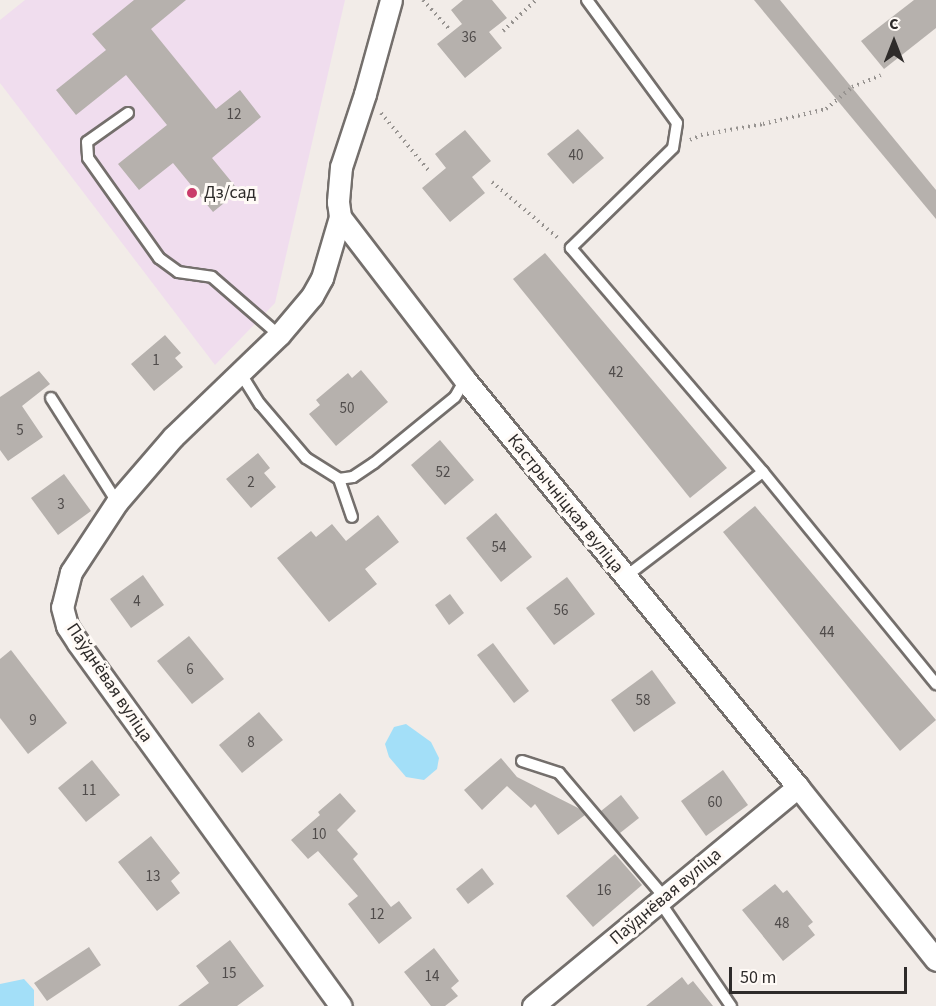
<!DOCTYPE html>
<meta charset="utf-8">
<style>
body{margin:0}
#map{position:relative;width:936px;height:1006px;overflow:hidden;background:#f2ece8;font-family:"Source Sans 3",sans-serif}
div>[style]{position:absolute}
.education>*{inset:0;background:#f0ddee}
.water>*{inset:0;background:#a3dff8}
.building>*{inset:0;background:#b6b1ad}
.path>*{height:4px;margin-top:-2px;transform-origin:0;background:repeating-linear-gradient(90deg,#979390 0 1.5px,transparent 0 6px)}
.roads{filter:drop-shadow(2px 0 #746f6c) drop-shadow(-2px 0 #746f6c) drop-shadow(0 2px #746f6c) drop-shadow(0 -2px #746f6c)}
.lane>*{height:10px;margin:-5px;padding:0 5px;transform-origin:5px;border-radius:5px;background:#fff}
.street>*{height:21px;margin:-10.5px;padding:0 10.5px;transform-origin:10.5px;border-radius:10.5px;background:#fff}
.dots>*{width:16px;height:16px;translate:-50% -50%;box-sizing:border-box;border:3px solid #fffaf6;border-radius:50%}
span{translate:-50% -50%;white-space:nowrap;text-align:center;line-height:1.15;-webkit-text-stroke:6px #fffaf6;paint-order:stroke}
.number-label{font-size:15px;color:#504c4b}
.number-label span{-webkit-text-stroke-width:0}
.poi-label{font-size:18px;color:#2e2b2a}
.left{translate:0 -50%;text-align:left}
.street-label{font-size:18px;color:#2e2b2a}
.north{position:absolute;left:864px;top:12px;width:60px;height:60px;-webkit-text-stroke:4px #fffaf6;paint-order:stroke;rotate:0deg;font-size:16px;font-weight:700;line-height:24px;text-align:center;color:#2e2b2a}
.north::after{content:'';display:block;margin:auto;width:21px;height:27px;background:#2e2b2a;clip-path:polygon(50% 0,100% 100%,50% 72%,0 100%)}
.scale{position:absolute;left:729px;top:967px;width:178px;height:27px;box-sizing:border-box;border:3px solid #2e2b2a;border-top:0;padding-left:8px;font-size:18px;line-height:21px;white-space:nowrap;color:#2e2b2a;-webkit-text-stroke:4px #fffaf6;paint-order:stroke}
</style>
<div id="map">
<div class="education">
<div style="clip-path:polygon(25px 0,345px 0,275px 303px,215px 365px,0 83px,0 20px)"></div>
</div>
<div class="water">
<div style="clip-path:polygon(406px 724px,431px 742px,439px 758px,437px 769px,424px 780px,406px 777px,389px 757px,385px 744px,394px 727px)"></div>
<div style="clip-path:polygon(24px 979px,34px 990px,34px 1006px,0 1006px,0 984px)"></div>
</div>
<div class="building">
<div style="clip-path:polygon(134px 0,186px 0,151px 29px,216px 109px,240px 90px,261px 117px,212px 158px,239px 191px,213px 212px,173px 163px,139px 190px,118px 164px,167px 125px,126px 75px,76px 115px,56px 90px,106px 50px,92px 34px)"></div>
<div style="clip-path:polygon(463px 0,492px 0,507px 18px,489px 32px,502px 48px,465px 78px,437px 44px,462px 24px,451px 10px)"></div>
<div style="clip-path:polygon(754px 0,780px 0,936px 190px,936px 219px)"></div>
<div style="clip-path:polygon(914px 0,936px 0,936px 28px,884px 69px,861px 41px)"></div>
<div style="clip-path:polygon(578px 129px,604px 158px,573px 184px,547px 154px)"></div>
<div style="clip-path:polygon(465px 130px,491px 161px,472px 177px,485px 193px,450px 222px,422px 188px,446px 168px,435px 154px)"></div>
<div style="clip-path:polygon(545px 253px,727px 468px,690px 498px,513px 279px)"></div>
<div style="clip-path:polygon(165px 335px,181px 353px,175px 358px,183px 367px,154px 391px,131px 364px)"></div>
<div style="clip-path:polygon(361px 370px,388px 402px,336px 446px,309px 414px,320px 405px,316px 400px,348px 373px,352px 378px)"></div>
<div style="clip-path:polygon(39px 371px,50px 384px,22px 406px,43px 437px,8px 461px,0 450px,0 397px)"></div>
<div style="clip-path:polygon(440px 440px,474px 480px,445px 505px,411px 465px)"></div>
<div style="clip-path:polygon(258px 453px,270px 468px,264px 473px,276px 487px,251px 508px,226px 479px)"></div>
<div style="clip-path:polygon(64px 474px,91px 511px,58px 535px,31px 498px)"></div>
<div style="clip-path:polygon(755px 506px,936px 720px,900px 751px,723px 532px)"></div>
<div style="clip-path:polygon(496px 513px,532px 557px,501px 582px,466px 538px)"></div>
<div style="clip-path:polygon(378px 515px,399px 542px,365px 569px,377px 584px,329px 622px,277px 558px,311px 531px,316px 537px,332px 524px,346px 541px)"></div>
<div style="clip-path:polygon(143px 575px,164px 605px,131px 628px,110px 599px)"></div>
<div style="clip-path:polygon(567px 577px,595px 614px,554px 645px,526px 608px)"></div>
<div style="clip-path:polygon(450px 594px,464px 613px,449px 625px,435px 605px)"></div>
<div style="clip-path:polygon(189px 636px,224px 679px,192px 704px,157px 661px)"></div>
<div style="clip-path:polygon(493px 643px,529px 691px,514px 703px,477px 655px)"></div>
<div style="clip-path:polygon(11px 650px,67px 723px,28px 754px,0 718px,0 659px)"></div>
<div style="clip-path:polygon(652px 670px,676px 703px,634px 732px,611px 700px)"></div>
<div style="clip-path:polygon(259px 712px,283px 740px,242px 773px,219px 745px)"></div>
<div style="clip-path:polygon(501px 758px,517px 777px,580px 809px,585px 815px,558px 835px,535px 804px,531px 808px,507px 786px,482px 810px,464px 790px)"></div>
<div style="clip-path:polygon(92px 760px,120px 795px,86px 822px,58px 788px)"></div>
<div style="clip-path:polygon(723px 770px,748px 805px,706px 836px,681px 801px)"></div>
<div style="clip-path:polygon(340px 793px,356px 811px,337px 830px,358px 854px,353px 859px,391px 907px,399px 901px,412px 918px,379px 944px,348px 904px,358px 896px,318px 851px,308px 859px,291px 840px,320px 815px,318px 812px)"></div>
<div style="clip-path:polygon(621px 795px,639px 818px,620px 833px,601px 811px)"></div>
<div style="clip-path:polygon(151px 836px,180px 873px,171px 881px,180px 893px,157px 911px,118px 862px)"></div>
<div style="clip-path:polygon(615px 854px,642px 885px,593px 927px,566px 896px)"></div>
<div style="clip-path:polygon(482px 868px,494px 884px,468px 904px,456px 889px)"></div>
<div style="clip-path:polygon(775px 884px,783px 893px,787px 890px,813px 922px,808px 926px,815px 935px,783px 961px,742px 910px)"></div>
<div style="clip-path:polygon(230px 940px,264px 986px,237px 1006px,178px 1006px,209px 983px,196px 966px)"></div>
<div style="clip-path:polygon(89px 947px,101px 965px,47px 1001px,34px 983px)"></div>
<div style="clip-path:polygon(434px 948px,459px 981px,451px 988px,458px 996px,445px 1006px,431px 1006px,404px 972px)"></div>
<div style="clip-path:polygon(682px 977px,688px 985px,693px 981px,713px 1006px,646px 1006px)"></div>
</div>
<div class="path">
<div style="left:423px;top:0;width:39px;rotate:48deg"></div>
<div style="left:503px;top:31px;width:45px;rotate:-43.2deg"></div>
<div style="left:381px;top:113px;width:75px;rotate:50.4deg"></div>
<div style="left:690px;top:140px;width:12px;rotate:-24deg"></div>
<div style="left:701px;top:135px;width:63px;rotate:-10.1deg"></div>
<div style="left:763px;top:124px;width:65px;rotate:-13.4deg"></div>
<div style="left:826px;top:109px;width:34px;rotate:-40deg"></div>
<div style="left:852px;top:87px;width:31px;rotate:-22deg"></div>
<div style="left:492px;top:182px;width:87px;rotate:40.3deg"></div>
</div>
<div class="roads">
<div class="lane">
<div style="left:587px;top:0;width:152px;rotate:53.8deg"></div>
<div style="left:677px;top:123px;width:25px;rotate:99deg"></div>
<div style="left:673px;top:148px;width:143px;rotate:135.6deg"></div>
<div style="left:571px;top:248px;width:295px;rotate:49.4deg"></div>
<div style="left:763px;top:472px;width:274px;rotate:50.8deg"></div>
<div style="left:128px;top:113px;width:50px;rotate:144.7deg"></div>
<div style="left:87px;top:142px;width:16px;rotate:86deg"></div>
<div style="left:88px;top:158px;width:123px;rotate:54.6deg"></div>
<div style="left:159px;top:258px;width:24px;rotate:36deg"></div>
<div style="left:178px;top:272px;width:34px;rotate:8deg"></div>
<div style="left:212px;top:277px;width:89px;rotate:40.9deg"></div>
<div style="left:241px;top:374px;width:36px;rotate:58deg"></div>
<div style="left:260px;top:404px;width:71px;rotate:49.6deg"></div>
<div style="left:306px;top:458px;width:39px;rotate:32deg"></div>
<div style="left:339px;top:479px;width:14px;rotate:-8deg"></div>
<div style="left:353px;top:477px;width:25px;rotate:-34deg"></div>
<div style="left:374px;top:463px;width:104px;rotate:-39.2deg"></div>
<div style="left:455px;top:397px;width:20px;rotate:-60deg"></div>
<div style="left:51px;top:398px;width:123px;rotate:57.6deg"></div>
<div style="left:339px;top:479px;width:40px;rotate:71.1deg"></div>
<div style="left:625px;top:577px;width:173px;rotate:-37.3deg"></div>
<div style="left:522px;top:761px;width:39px;rotate:18deg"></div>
<div style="left:559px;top:773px;width:164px;rotate:49.7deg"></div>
<div style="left:660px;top:902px;width:126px;rotate:55.7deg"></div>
</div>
<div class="street">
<div style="left:391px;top:0;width:98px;rotate:105.5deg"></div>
<div style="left:365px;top:94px;width:77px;rotate:108.2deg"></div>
<div style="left:341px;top:167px;width:35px;rotate:95deg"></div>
<div style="left:338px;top:202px;width:15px;rotate:82deg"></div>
<div style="left:340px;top:217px;width:205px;rotate:52.5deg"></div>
<div style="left:465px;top:380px;width:526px;rotate:50.71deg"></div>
<div style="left:798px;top:787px;width:221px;rotate:51.4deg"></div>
<div style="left:340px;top:217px;width:64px;rotate:106.4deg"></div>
<div style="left:322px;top:278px;width:21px;rotate:119deg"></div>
<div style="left:312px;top:296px;width:51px;rotate:130.2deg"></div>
<div style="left:279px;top:335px;width:147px;rotate:136.1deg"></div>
<div style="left:173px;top:437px;width:86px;rotate:130.7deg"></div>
<div style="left:117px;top:502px;width:84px;rotate:123.3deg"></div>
<div style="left:71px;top:572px;width:36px;rotate:104deg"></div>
<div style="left:62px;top:607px;width:20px;rotate:75deg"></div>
<div style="left:67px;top:626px;width:20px;rotate:57deg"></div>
<div style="left:78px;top:643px;width:448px;rotate:54.1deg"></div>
<div style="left:533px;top:1006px;width:344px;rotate:-39.6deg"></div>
</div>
</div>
<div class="dots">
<div style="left:192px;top:193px;background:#ca3c6b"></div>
</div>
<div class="number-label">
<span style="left:469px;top:38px">36</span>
<span style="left:234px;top:115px">12</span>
<span style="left:576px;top:156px">40</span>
<span style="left:156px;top:361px">1</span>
<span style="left:616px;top:373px">42</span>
<span style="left:347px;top:409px">50</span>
<span style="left:20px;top:431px">5</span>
<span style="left:443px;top:473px">52</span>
<span style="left:251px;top:483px">2</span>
<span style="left:61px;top:505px">3</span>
<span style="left:499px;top:548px">54</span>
<span style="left:137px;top:602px">4</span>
<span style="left:561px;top:611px">56</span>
<span style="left:827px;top:633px">44</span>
<span style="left:190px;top:670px">6</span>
<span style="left:643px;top:701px">58</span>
<span style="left:33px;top:721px">9</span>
<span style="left:251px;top:743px">8</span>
<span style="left:89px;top:791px">11</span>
<span style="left:715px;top:803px">60</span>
<span style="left:319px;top:835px">10</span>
<span style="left:153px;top:877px">13</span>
<span style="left:604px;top:891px">16</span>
<span style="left:377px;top:915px">12</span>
<span style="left:782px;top:924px">48</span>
<span style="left:229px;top:974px">15</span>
<span style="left:432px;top:977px">14</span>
</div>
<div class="poi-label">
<span class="left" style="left:204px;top:193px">Дз/сад</span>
</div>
<div class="street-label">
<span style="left:565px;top:504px;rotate:51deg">Кастрычніцкая вуліца</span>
<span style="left:109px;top:683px;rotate:56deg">Паўднёвая вуліца</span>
<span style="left:666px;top:897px;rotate:-40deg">Паўднёвая вуліца</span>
</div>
<div class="north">С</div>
<div class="scale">50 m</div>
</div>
